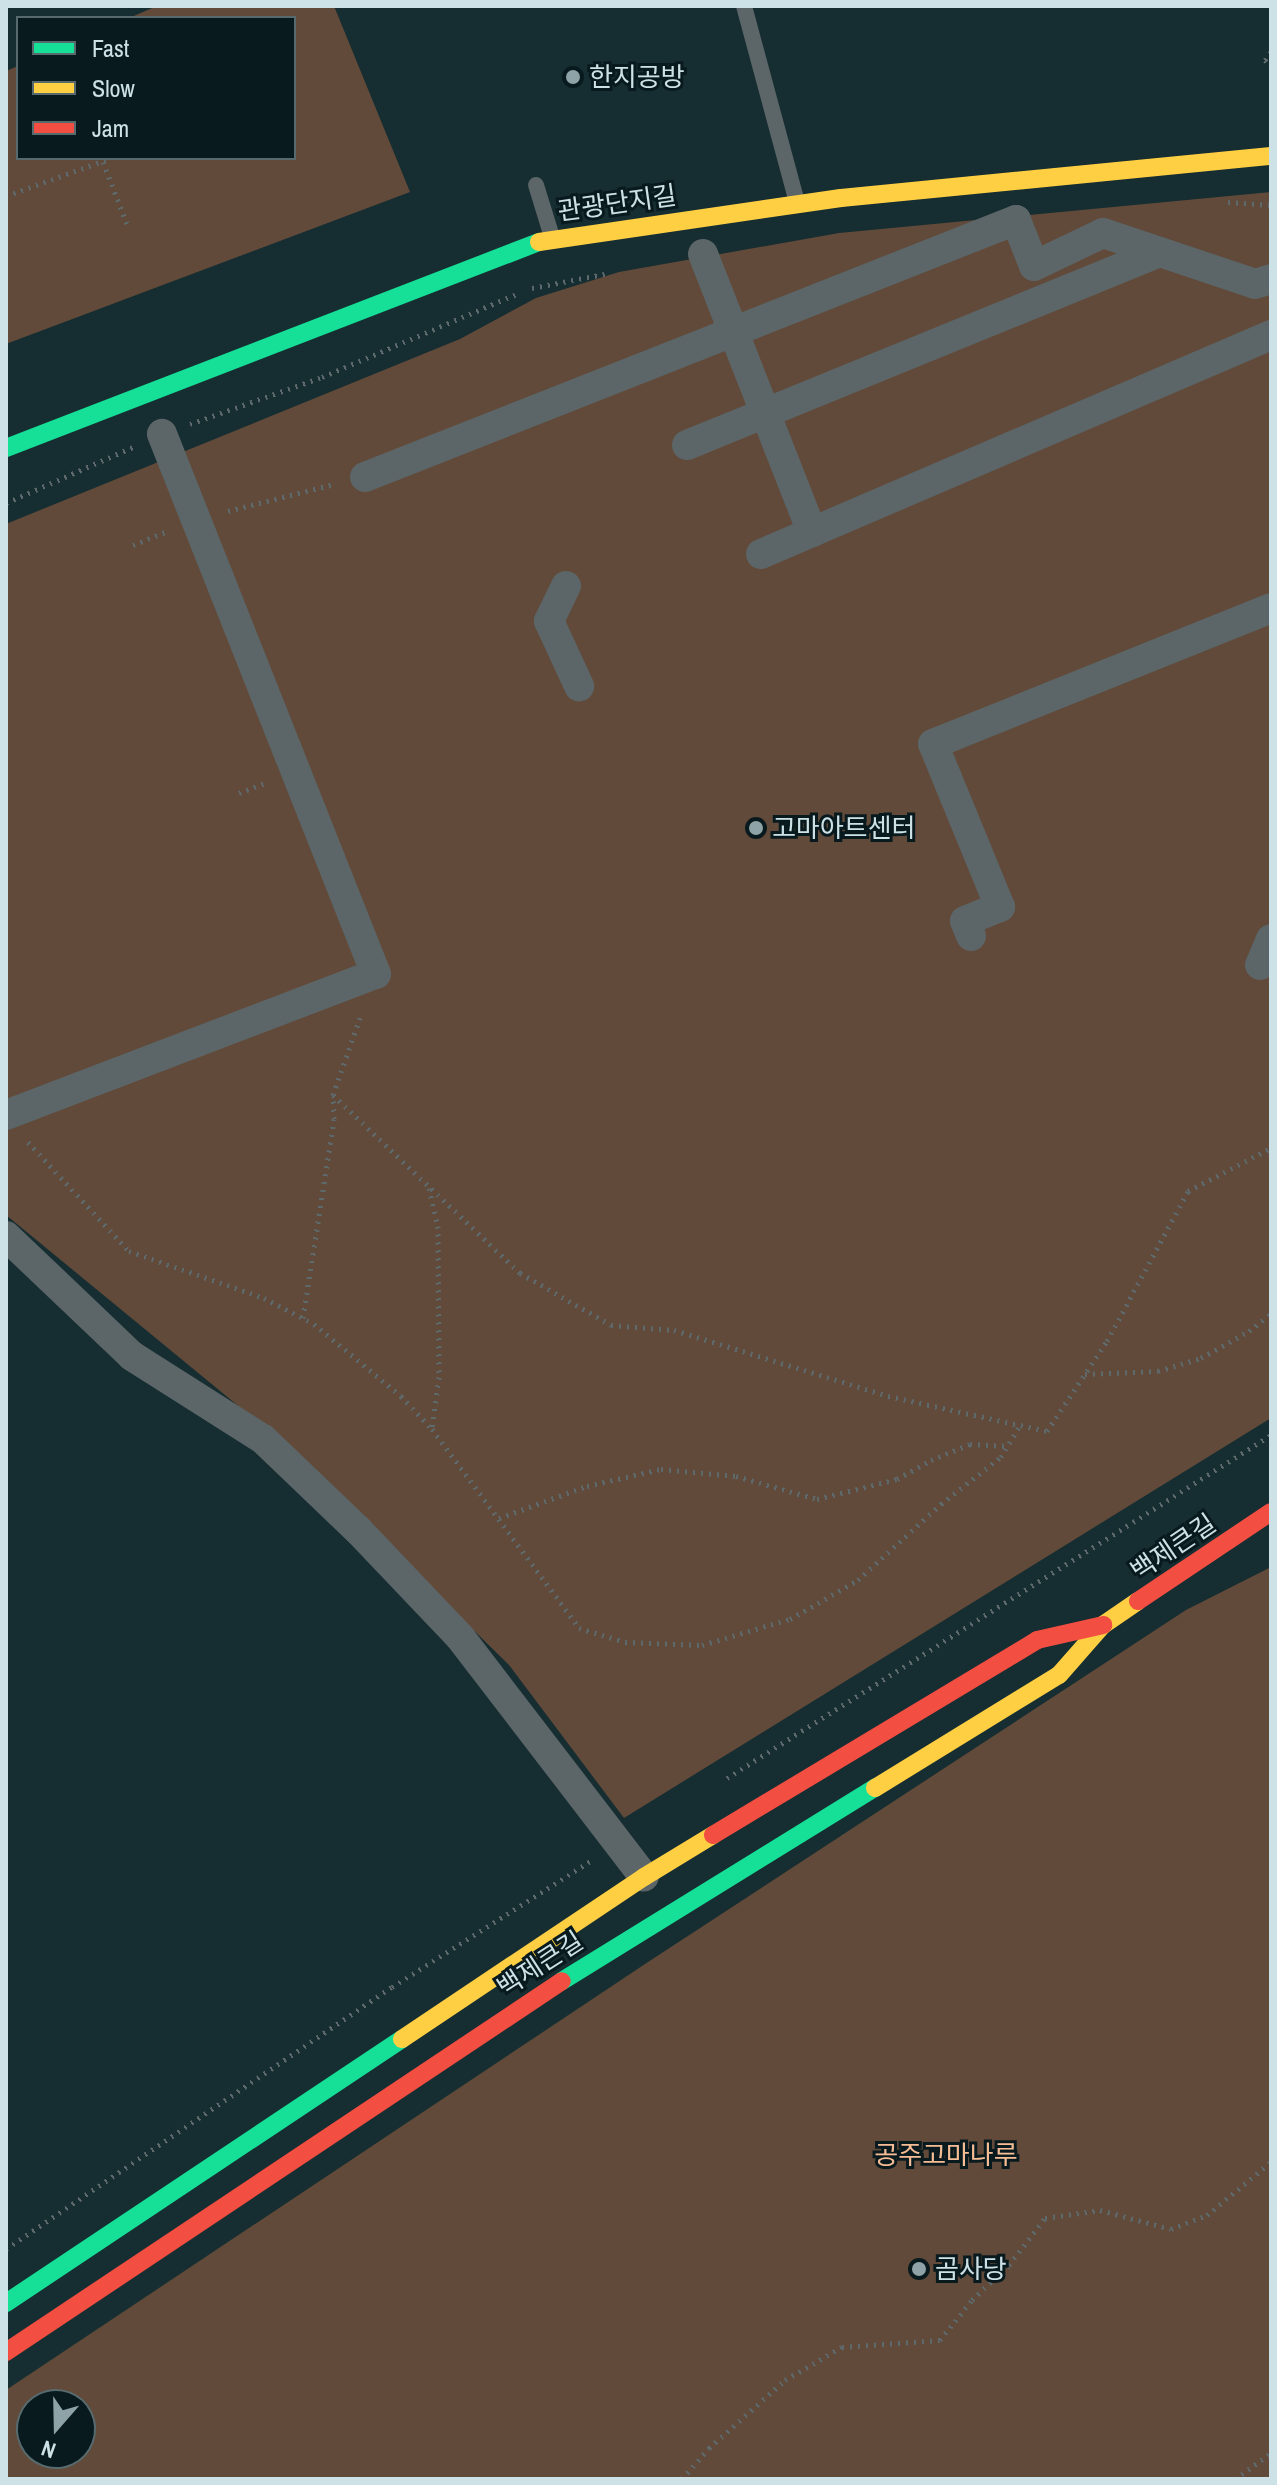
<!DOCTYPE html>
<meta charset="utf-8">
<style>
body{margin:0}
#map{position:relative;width:1277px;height:2485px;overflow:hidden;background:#162d31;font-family:"Archivo Narrow","Noto Sans KR",sans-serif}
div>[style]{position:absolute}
.green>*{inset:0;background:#614a39}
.path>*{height:5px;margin-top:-2.5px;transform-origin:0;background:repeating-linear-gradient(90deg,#5e696c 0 2px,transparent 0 8px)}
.lane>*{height:16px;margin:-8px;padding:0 8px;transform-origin:8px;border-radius:8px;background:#5c6668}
.street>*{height:30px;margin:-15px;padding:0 15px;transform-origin:15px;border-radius:15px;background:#5c6668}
.fast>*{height:18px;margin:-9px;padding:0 9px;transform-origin:9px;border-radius:9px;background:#16e098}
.slow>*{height:18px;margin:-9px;padding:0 9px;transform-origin:9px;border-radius:9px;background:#ffcf43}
.jam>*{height:18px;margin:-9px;padding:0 9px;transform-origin:9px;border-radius:9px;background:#f24e42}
.dots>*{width:22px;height:22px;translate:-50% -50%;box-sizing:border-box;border:4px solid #091a1e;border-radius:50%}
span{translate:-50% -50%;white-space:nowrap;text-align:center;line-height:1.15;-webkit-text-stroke:6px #091a1e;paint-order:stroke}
.poi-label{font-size:26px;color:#cde2e7}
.left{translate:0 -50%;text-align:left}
.street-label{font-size:26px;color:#cde2e7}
.park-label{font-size:26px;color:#f6bd95}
.frame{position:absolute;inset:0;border:8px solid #cde2e7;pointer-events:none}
.legend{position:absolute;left:16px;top:16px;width:280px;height:144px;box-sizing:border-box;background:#091a1e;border:2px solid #576a6e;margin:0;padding:10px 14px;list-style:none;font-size:24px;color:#cde2e7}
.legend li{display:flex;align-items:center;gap:16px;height:40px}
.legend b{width:40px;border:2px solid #576a6e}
.north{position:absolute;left:16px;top:2389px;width:80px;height:80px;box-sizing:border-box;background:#091a1e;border:2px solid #576a6e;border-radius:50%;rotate:200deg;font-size:22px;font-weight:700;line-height:32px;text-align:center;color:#cde2e7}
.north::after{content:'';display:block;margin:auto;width:28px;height:36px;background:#8da3a7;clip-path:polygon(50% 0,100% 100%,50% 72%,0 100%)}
</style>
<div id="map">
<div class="green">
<div style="clip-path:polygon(157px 6px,334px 6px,410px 192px,6px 344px,6px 71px,18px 66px,18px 158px,294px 158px,294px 18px,129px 18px)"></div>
<div style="clip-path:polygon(1271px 192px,1271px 1418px,624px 1818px,509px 1665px,281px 1441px,6px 1215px,6px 524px,460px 339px,536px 298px,619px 272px,839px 233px)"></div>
<div style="clip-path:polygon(evenodd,1271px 1567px,1271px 2479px,6px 2479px,6px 2390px,645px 1964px,1186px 1610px,1271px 1567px,32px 2405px,80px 2405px,80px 2453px,32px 2453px,32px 2405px)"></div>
</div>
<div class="path">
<div style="left:1271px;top:52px;width:10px;rotate:127deg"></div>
<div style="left:1265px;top:60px;width:8px;rotate:40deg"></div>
<div style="left:103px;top:162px;width:66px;rotate:68.8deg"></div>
<div style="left:6px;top:196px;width:112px;rotate:-19.9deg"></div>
<div style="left:1228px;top:202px;width:43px;rotate:4deg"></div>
<div style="left:532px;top:288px;width:78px;rotate:-11deg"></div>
<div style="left:190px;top:424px;width:140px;rotate:-19.6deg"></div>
<div style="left:322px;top:377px;width:214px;rotate:-23.1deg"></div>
<div style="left:6px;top:503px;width:139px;rotate:-23.8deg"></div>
<div style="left:228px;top:511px;width:110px;rotate:-14.2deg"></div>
<div style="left:133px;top:545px;width:35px;rotate:-22deg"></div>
<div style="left:239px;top:793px;width:28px;rotate:-21deg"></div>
<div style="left:333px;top:1095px;width:258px;rotate:43.6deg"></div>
<div style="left:520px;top:1273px;width:105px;rotate:29.7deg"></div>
<div style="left:611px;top:1325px;width:63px;rotate:4.5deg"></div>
<div style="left:674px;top:1330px;width:224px;rotate:17.1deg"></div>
<div style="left:888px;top:1396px;width:163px;rotate:12.4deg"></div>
<div style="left:1047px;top:1431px;width:108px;rotate:-56.3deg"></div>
<div style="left:1107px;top:1341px;width:170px;rotate:-61.6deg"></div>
<div style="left:1188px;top:1191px;width:93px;rotate:-27.4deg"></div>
<div style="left:28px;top:1142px;width:149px;rotate:47.2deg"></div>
<div style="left:129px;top:1251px;width:143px;rotate:19.2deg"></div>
<div style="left:264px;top:1298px;width:56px;rotate:27.5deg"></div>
<div style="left:314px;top:1324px;width:113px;rotate:39.6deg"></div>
<div style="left:401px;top:1396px;width:45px;rotate:46.8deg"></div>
<div style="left:432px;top:1429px;width:247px;rotate:53.5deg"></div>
<div style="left:579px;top:1628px;width:48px;rotate:16.9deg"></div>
<div style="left:625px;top:1642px;width:77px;rotate:2.2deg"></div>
<div style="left:702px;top:1645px;width:92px;rotate:-16.5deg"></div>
<div style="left:790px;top:1619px;width:78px;rotate:-29.8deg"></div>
<div style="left:858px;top:1580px;width:113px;rotate:-42.5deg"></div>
<div style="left:941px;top:1504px;width:76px;rotate:-38.1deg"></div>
<div style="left:1001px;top:1457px;width:37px;rotate:-59deg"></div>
<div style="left:429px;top:1188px;width:39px;rotate:77deg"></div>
<div style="left:438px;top:1226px;width:151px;rotate:89.6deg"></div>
<div style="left:439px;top:1377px;width:51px;rotate:97.8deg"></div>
<div style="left:303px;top:1318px;width:201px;rotate:-81.1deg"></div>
<div style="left:334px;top:1119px;width:24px;rotate:-92deg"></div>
<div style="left:333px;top:1095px;width:85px;rotate:-70.7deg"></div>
<div style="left:1085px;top:1374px;width:73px;rotate:-2.4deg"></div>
<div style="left:1158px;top:1371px;width:45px;rotate:-16.8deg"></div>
<div style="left:1201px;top:1358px;width:55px;rotate:-29.4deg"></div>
<div style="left:1249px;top:1331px;width:28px;rotate:-38deg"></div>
<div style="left:499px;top:1518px;width:94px;rotate:-20deg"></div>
<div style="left:587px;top:1486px;width:76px;rotate:-12.9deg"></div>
<div style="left:661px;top:1469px;width:75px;rotate:5.3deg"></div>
<div style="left:736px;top:1476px;width:84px;rotate:15.9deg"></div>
<div style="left:817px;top:1499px;width:82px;rotate:-14deg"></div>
<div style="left:897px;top:1479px;width:39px;rotate:-29deg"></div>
<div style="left:931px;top:1460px;width:42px;rotate:-22.3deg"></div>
<div style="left:970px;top:1444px;width:38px;rotate:3deg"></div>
<div style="left:727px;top:1778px;width:643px;rotate:-32.23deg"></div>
<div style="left:6px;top:2249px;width:467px;rotate:-34.2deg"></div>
<div style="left:392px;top:1987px;width:237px;rotate:-32.4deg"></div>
<div style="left:682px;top:2479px;width:41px;rotate:-48.9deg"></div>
<div style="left:709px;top:2448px;width:102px;rotate:-41.8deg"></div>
<div style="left:785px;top:2380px;width:66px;rotate:-30.1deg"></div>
<div style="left:842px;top:2347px;width:98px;rotate:-4.1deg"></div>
<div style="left:940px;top:2340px;width:51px;rotate:-51.3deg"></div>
<div style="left:972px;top:2300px;width:51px;rotate:-43.4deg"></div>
<div style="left:1009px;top:2265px;width:59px;rotate:-52.5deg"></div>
<div style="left:1045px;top:2218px;width:56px;rotate:-8.3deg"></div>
<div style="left:1100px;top:2210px;width:73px;rotate:15deg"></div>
<div style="left:1171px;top:2229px;width:39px;rotate:-21deg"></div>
<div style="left:1207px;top:2215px;width:83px;rotate:-39.6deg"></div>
<div style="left:1235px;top:2479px;width:44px;rotate:-35.8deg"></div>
</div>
<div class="lane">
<div style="left:744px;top:6px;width:204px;rotate:74.9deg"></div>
<div style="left:536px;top:185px;width:54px;rotate:72.9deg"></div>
</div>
<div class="street">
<div style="left:703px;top:254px;width:299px;rotate:68.6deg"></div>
<div style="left:687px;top:445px;width:511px;rotate:-22.2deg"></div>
<div style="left:365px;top:477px;width:700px;rotate:-21.54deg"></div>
<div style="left:1016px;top:220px;width:49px;rotate:68.6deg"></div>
<div style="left:1034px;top:266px;width:76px;rotate:-25.6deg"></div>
<div style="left:1103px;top:233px;width:160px;rotate:18.5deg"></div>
<div style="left:1255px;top:284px;width:17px;rotate:-17deg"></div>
<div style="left:761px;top:554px;width:555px;rotate:-23.24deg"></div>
<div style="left:566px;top:586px;width:39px;rotate:116deg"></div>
<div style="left:549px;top:621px;width:72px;rotate:65.2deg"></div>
<div style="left:971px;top:936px;width:16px;rotate:-112deg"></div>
<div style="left:965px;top:921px;width:38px;rotate:-22deg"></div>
<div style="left:1000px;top:907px;width:176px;rotate:-112.3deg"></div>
<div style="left:933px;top:744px;width:364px;rotate:-21.9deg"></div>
<div style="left:1260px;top:965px;width:28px;rotate:-67deg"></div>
<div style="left:6px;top:1115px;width:396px;rotate:-20.9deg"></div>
<div style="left:376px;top:974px;width:581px;rotate:-111.62deg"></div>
<div style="left:6px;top:1236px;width:174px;rotate:43.6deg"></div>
<div style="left:132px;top:1356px;width:155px;rotate:32.4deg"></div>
<div style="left:263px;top:1439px;width:132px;rotate:43.8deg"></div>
<div style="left:358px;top:1530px;width:148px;rotate:46.4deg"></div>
<div style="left:460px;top:1637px;width:302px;rotate:52.5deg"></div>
</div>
<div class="fast">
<div style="left:6px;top:448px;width:571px;rotate:-21.13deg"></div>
<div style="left:562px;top:1981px;width:368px;rotate:-31.7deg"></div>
<div style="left:6px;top:2303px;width:476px;rotate:-33.7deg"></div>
</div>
<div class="slow">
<div style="left:539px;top:242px;width:305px;rotate:-8.3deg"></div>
<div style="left:841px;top:198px;width:432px;rotate:-5.6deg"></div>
<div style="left:875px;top:1788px;width:216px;rotate:-31.6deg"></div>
<div style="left:1059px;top:1675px;width:67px;rotate:-48.7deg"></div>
<div style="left:1103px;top:1625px;width:42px;rotate:-34.4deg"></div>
<div style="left:402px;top:2039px;width:291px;rotate:-33.8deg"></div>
<div style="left:644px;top:1877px;width:81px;rotate:-31.3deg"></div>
</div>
<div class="jam">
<div style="left:1138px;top:1601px;width:160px;rotate:-33.8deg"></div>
<div style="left:713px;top:1835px;width:378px;rotate:-31deg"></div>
<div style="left:1037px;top:1640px;width:68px;rotate:-12.8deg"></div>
<div style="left:6px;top:2352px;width:668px;rotate:-33.71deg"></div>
</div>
<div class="dots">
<div style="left:573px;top:77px;background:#8da3a7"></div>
<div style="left:756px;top:828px;background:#8da3a7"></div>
<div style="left:919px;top:2269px;background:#8da3a7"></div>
</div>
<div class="poi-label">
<span class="left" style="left:589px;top:77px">한지공방</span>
<span class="left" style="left:772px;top:828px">고마아트센터</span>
<span class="left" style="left:935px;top:2269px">곰사당</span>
</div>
<div class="street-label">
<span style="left:617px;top:203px;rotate:-8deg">관광단지길</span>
<span style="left:1173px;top:1547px;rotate:-34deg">백제큰길</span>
<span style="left:540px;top:1964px;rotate:-33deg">백제큰길</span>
</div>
<div class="park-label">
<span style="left:946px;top:2155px">공주고마나루</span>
</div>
<div class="frame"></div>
<ul class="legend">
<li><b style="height:10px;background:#16e098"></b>Fast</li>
<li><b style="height:10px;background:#ffcf43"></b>Slow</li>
<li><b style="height:10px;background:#f24e42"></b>Jam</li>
</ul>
<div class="north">N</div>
</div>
